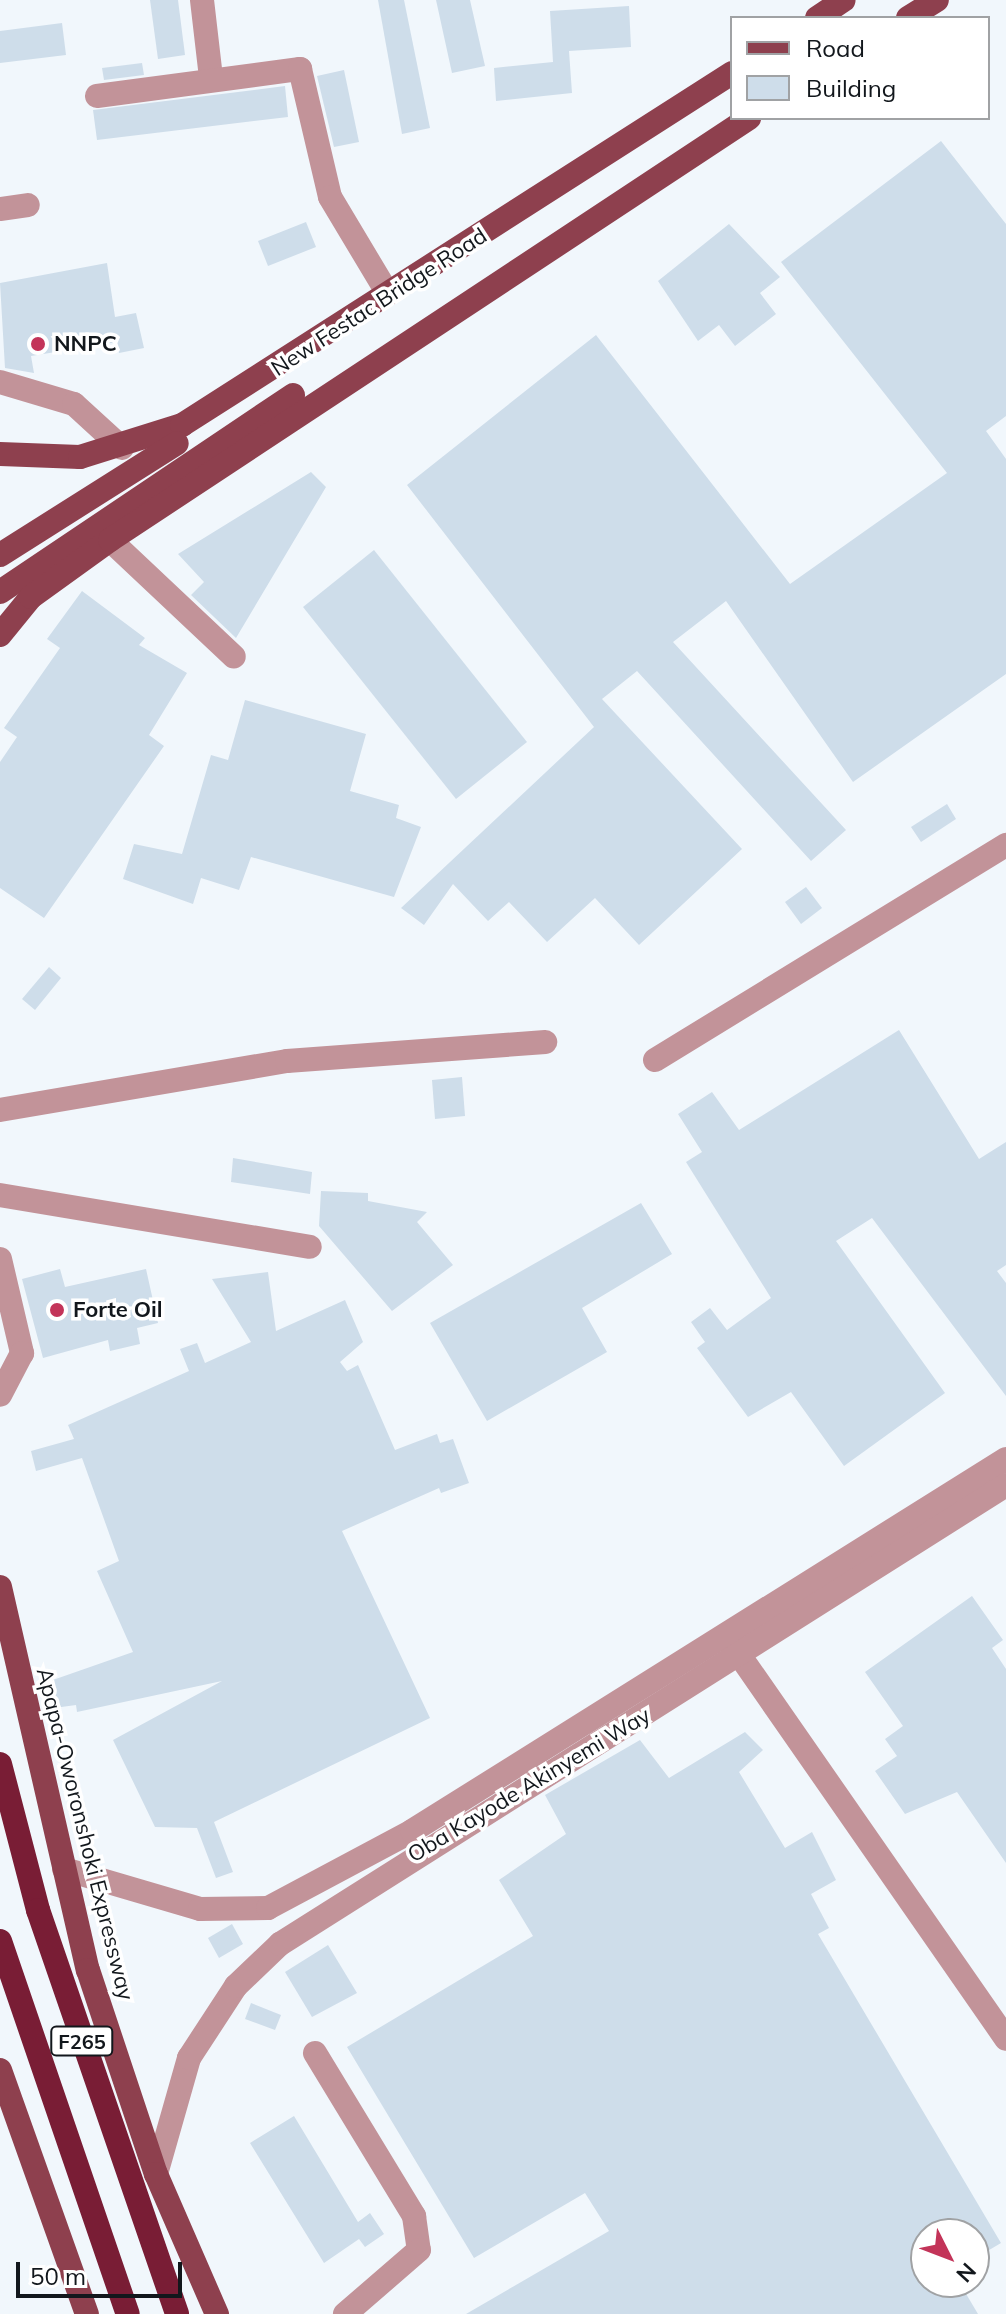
<!DOCTYPE html>
<style>
body{margin:0}
#map{position:relative;width:1006px;height:2314px;overflow:hidden;background:#f1f7fc;font-family:Mulish,sans-serif}
div>[style]{position:absolute}
.building>*{inset:0;background:#ceddea}
.minor>*{height:24px;margin:-12px;padding:0 12px;transform-origin:12px;border-radius:12px;background:#c29399}
.major>*{height:24px;margin:-12px;padding:0 12px;transform-origin:12px;border-radius:12px;background:#8e404e}
.highway>*{height:24px;margin:-12px;padding:0 12px;transform-origin:12px;border-radius:12px;background:#791d35}
.dots>*{width:22px;height:22px;translate:-50% -50%;box-sizing:border-box;border:4px solid #fff;border-radius:50%}
span{translate:-50% -50%;white-space:nowrap;text-align:center;line-height:1.15;-webkit-text-stroke:7px #fff;paint-order:stroke}
.shield-label span{padding:2px 6px;background:#fff;border:2px solid;border-radius:6px;-webkit-text-stroke-width:0}
.shield-label{font-size:20px;color:#12171c;font-weight:700}
.street-label{font-size:22px;color:#12171c}
.poi-label{font-size:22px;color:#12171c;font-weight:700}
.left{translate:0 -50%;text-align:left}
.legend{position:absolute;left:730px;top:16px;width:260px;height:104px;box-sizing:border-box;background:#fff;border:2px solid #a0a2a4;margin:0;padding:10px 14px;list-style:none;font-size:24px;color:#12171c}
.legend li{display:flex;align-items:center;gap:16px;height:40px}
.legend b{width:40px;border:2px solid #a0a2a4}
.north{position:absolute;left:910px;top:2218px;width:80px;height:80px;box-sizing:border-box;background:#fff;border:2px solid #a0a2a4;border-radius:50%;rotate:132deg;font-size:22px;font-weight:700;line-height:32px;text-align:center;color:#12171c}
.north::after{content:'';display:block;margin:auto;width:28px;height:36px;background:#c33459;clip-path:polygon(50% 0,100% 100%,50% 72%,0 100%)}
.scale{position:absolute;left:16px;top:2262px;width:166px;height:36px;box-sizing:border-box;border:4px solid #12171c;border-top:0;padding-left:10px;font-size:24px;line-height:28px;white-space:nowrap;color:#12171c;-webkit-text-stroke:6px #fff;paint-order:stroke}
</style>
<div id="map">
<div class="building">
<div style="clip-path:polygon(150px 0,178px 0,185px 55px,158px 59px)"></div>
<div style="clip-path:polygon(378px 0,404px 0,430px 128px,402px 134px)"></div>
<div style="clip-path:polygon(436px 0,470px 0,485px 66px,452px 73px)"></div>
<div style="clip-path:polygon(629px 6px,631px 47px,569px 51px,572px 93px,496px 101px,494px 68px,553px 62px,550px 11px)"></div>
<div style="clip-path:polygon(62px 23px,66px 55px,0 63px,0 31px)"></div>
<div style="clip-path:polygon(142px 63px,144px 75px,104px 80px,102px 68px)"></div>
<div style="clip-path:polygon(344px 70px,359px 142px,334px 147px,317px 76px)"></div>
<div style="clip-path:polygon(285px 86px,288px 117px,97px 140px,93px 110px)"></div>
<div style="clip-path:polygon(941px 141px,1006px 224px,1006px 416px,986px 431px,1006px 459px,1006px 674px,853px 782px,726px 601px,673px 642px,846px 830px,811px 861px,637px 671px,602px 699px,742px 849px,639px 945px,595px 898px,547px 942px,509px 902px,488px 921px,453px 884px,424px 925px,401px 908px,594px 727px,407px 485px,596px 335px,790px 584px,947px 473px,781px 262px)"></div>
<div style="clip-path:polygon(306px 222px,316px 247px,268px 266px,258px 241px)"></div>
<div style="clip-path:polygon(729px 224px,780px 277px,760px 293px,776px 314px,735px 346px,719px 325px,698px 341px,658px 281px)"></div>
<div style="clip-path:polygon(107px 263px,115px 317px,136px 313px,144px 348px,119px 353px,117px 342px,31px 356px,34px 373px,5px 368px,0 283px)"></div>
<div style="clip-path:polygon(311px 472px,326px 487px,236px 638px,191px 595px,204px 582px,178px 554px)"></div>
<div style="clip-path:polygon(374px 550px,527px 742px,456px 799px,303px 607px)"></div>
<div style="clip-path:polygon(82px 591px,145px 638px,139px 645px,187px 673px,149px 735px,164px 746px,44px 918px,0 888px,0 762px,17px 737px,4px 728px,60px 648px,47px 639px)"></div>
<div style="clip-path:polygon(245px 700px,366px 734px,350px 791px,399px 805px,396px 818px,421px 827px,394px 897px,251px 857px,239px 890px,201px 878px,193px 904px,123px 879px,134px 844px,182px 854px,211px 755px,228px 760px)"></div>
<div style="clip-path:polygon(947px 804px,956px 819px,921px 842px,911px 827px)"></div>
<div style="clip-path:polygon(806px 887px,822px 908px,801px 924px,785px 902px)"></div>
<div style="clip-path:polygon(49px 967px,61px 978px,35px 1010px,22px 999px)"></div>
<div style="clip-path:polygon(899px 1030px,979px 1159px,1006px 1142px,1006px 1265px,997px 1271px,1006px 1283px,1006px 1396px,872px 1218px,836px 1241px,945px 1393px,844px 1466px,791px 1392px,748px 1417px,697px 1348px,705px 1342px,691px 1322px,710px 1308px,727px 1330px,771px 1298px,686px 1162px,702px 1152px,678px 1114px,712px 1092px,739px 1130px)"></div>
<div style="clip-path:polygon(462px 1077px,465px 1116px,435px 1119px,432px 1080px)"></div>
<div style="clip-path:polygon(233px 1158px,312px 1172px,310px 1194px,231px 1182px)"></div>
<div style="clip-path:polygon(321px 1191px,368px 1193px,368px 1201px,427px 1212px,417px 1222px,453px 1265px,392px 1311px,319px 1226px)"></div>
<div style="clip-path:polygon(641px 1203px,672px 1254px,582px 1308px,607px 1352px,487px 1421px,430px 1323px)"></div>
<div style="clip-path:polygon(60px 1269px,65px 1287px,146px 1269px,158px 1323px,137px 1328px,140px 1344px,110px 1351px,108px 1340px,43px 1358px,22px 1279px)"></div>
<div style="clip-path:polygon(268px 1272px,276px 1331px,345px 1300px,363px 1342px,340px 1362px,347px 1371px,358px 1365px,395px 1450px,437px 1434px,440px 1443px,453px 1439px,469px 1483px,441px 1493px,439px 1488px,342px 1531px,430px 1718px,214px 1822px,233px 1872px,216px 1878px,197px 1828px,155px 1827px,113px 1740px,222px 1681px,77px 1712px,76px 1705px,54px 1708px,50px 1681px,133px 1652px,97px 1571px,119px 1561px,82px 1458px,36px 1471px,31px 1451px,74px 1439px,68px 1425px,189px 1371px,180px 1349px,197px 1343px,205px 1363px,251px 1342px,212px 1279px)"></div>
<div style="clip-path:polygon(972px 1596px,1003px 1640px,992px 1648px,1006px 1669px,1006px 1863px,957px 1792px,905px 1814px,875px 1771px,897px 1756px,885px 1739px,903px 1726px,865px 1672px)"></div>
<div style="clip-path:polygon(745px 1732px,763px 1750px,739px 1772px,785px 1848px,812px 1832px,836px 1880px,811px 1894px,829px 1928px,818px 1934px,1001px 2243px,974px 2259px,974px 2234px,926px 2234px,926px 2282px,959px 2282px,978px 2314px,466px 2314px,609px 2231px,585px 2193px,474px 2258px,347px 2047px,533px 1936px,499px 1880px,566px 1834px,545px 1795px,640px 1740px,669px 1778px)"></div>
<div style="clip-path:polygon(232px 1924px,243px 1944px,219px 1958px,208px 1938px)"></div>
<div style="clip-path:polygon(328px 1945px,357px 1993px,312px 2017px,285px 1972px)"></div>
<div style="clip-path:polygon(251px 2003px,281px 2015px,275px 2030px,245px 2019px)"></div>
<div style="clip-path:polygon(294px 2116px,358px 2222px,370px 2213px,384px 2234px,365px 2247px,359px 2239px,324px 2263px,250px 2143px)"></div>
</div>
<div class="minor">
<div style="left:202px;top:0;width:79px;rotate:83.4deg"></div>
<div style="left:97px;top:96px;width:205px;rotate:-7.6deg"></div>
<div style="left:300px;top:69px;width:131px;rotate:76.8deg"></div>
<div style="left:330px;top:197px;width:113px;rotate:59.1deg"></div>
<div style="left:0;top:209px;width:28px;rotate:-8deg"></div>
<div style="left:0;top:382px;width:77px;rotate:16.6deg"></div>
<div style="left:74px;top:404px;width:65px;rotate:42.5deg"></div>
<div style="left:110px;top:540px;width:170px;rotate:43.3deg"></div>
<div style="left:655px;top:1060px;width:412px;rotate:-31.5deg"></div>
<div style="left:0;top:1110px;width:291px;rotate:-9.7deg"></div>
<div style="left:287px;top:1061px;width:259px;rotate:-4.2deg"></div>
<div style="left:0;top:1195px;width:314px;rotate:9.5deg"></div>
<div style="left:0;top:1259px;width:97px;rotate:76.8deg"></div>
<div style="left:22px;top:1353px;width:47px;rotate:117.6deg"></div>
<div style="left:731px;top:1643px;width:482px;rotate:55.2deg"></div>
<div style="left:64px;top:1869px;width:142px;rotate:16.4deg"></div>
<div style="left:200px;top:1909px;width:68px;rotate:-0.8deg"></div>
<div style="left:268px;top:1908px;width:163px;rotate:-28.1deg"></div>
<div style="left:412px;top:1831px;width:701px;rotate:-32.06deg"></div>
<div style="left:315px;top:2053px;width:191px;rotate:58.7deg"></div>
<div style="left:414px;top:2216px;width:34px;rotate:82deg"></div>
<div style="left:419px;top:2250px;width:98px;rotate:139.1deg"></div>
<div style="left:156px;top:2174px;width:121px;rotate:-74.1deg"></div>
<div style="left:189px;top:2058px;width:86px;rotate:-56.9deg"></div>
<div style="left:236px;top:1986px;width:61px;rotate:-43.7deg"></div>
<div style="left:280px;top:1944px;width:859px;rotate:-32.3deg"></div>
</div>
<div class="major">
<div style="left:817px;top:18px;width:32px;rotate:-34deg"></div>
<div style="left:908px;top:18px;width:34px;rotate:-32deg"></div>
<div style="left:0;top:454px;width:80px;rotate:2.1deg"></div>
<div style="left:80px;top:457px;width:107px;rotate:-17.4deg"></div>
<div style="left:182px;top:425px;width:653px;rotate:-32.62deg"></div>
<div style="left:0;top:555px;width:209px;rotate:-32.3deg"></div>
<div style="left:0;top:592px;width:353px;rotate:-33.9deg"></div>
<div style="left:0;top:635px;width:49px;rotate:-50.8deg"></div>
<div style="left:31px;top:597px;width:97px;rotate:-35.8deg"></div>
<div style="left:110px;top:540px;width:766px;rotate:-33.44deg"></div>
<div style="left:0;top:1587px;width:393px;rotate:77.1deg"></div>
<div style="left:88px;top:1970px;width:215px;rotate:71.6deg"></div>
<div style="left:156px;top:2174px;width:153px;rotate:66.5deg"></div>
<div style="left:0;top:2070px;width:259px;rotate:70.4deg"></div>
</div>
<div class="highway">
<div style="left:0;top:1764px;width:151px;rotate:75.4deg"></div>
<div style="left:38px;top:1910px;width:427px;rotate:71deg"></div>
<div style="left:0;top:1941px;width:394px;rotate:71.1deg"></div>
</div>
<div class="dots">
<div style="left:38px;top:344px;background:#c33459"></div>
<div style="left:57px;top:1310px;background:#c33459"></div>
</div>
<div class="shield-label">
<span style="left:82px;top:2041px">F265</span>
</div>
<div class="street-label">
<span style="left:379px;top:302px;rotate:-33deg">New Festac Bridge Road</span>
<span style="left:529px;top:1785px;rotate:-31deg">Oba Kayode Akinyemi Way</span>
<span style="left:85px;top:1834px;rotate:76deg">Apapa-Oworonshoki Expressway</span>
</div>
<div class="poi-label">
<span class="left" style="left:54px;top:344px">NNPC</span>
<span class="left" style="left:73px;top:1310px">Forte Oil</span>
</div>
<ul class="legend">
<li><b style="height:10px;background:#8e404e"></b>Road</li>
<li><b style="height:22px;background:#ceddea"></b>Building</li>
</ul>
<div class="north">N</div>
<div class="scale">50 m</div>
</div>
